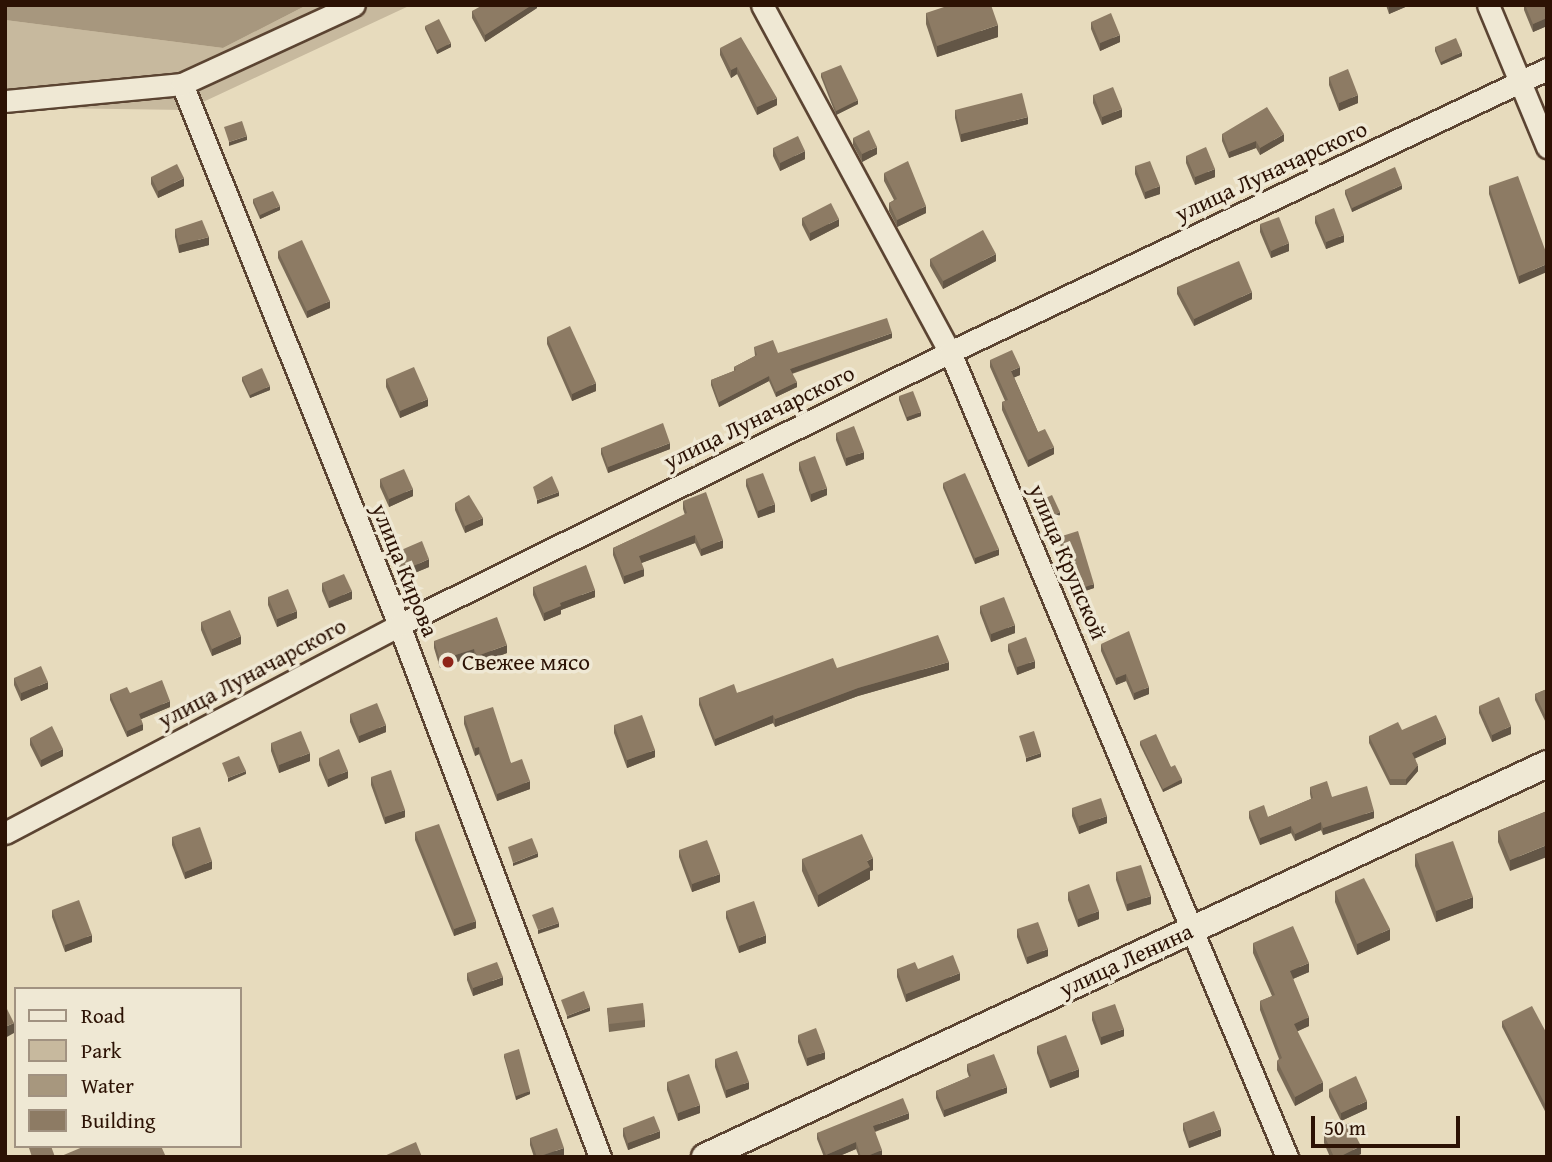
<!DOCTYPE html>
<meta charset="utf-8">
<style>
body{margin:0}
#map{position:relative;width:1552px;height:1162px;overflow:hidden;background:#e7dbbd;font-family:"Gentium Book Plus",serif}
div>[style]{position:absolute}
.green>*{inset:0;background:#c7b99e}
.water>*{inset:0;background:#a7977e}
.roads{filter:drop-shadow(2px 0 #5b4432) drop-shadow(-2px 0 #5b4432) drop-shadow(0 2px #5b4432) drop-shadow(0 -2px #5b4432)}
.minor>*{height:21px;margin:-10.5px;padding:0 10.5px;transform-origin:10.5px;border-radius:10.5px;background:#efe8d4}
.tertiary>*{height:26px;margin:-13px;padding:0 13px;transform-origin:13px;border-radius:13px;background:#efe8d4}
.wall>*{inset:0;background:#796a56}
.shaded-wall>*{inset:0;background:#635646}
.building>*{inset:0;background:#8d7b64}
.dots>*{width:19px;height:19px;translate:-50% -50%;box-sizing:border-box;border:4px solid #efe8d4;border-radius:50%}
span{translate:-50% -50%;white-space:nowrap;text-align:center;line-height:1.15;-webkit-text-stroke:7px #efe8d4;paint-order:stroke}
.street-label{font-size:23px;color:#2c1204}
.poi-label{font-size:23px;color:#2c1204}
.left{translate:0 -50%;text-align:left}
.frame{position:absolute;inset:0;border:7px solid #2c1204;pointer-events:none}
.legend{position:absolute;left:14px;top:987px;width:228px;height:161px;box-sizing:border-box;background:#efe8d4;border:2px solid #a19281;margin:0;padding:9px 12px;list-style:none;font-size:21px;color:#2c1204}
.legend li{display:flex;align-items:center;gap:14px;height:35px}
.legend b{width:35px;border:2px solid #a19281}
.scale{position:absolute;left:1311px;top:1116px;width:149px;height:32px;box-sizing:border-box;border:4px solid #2c1204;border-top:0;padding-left:9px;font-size:21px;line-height:24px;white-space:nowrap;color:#2c1204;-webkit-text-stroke:5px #efe8d4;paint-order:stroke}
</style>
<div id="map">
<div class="green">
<div style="clip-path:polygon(307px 5px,411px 5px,186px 110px,46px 108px,5px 94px,5px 20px,223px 48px)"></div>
</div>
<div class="water">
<div style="clip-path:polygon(5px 5px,307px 5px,223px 48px,5px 20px)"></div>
</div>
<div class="roads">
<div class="minor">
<div style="left:762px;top:5px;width:395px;rotate:61.6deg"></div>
<div style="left:950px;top:352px;width:873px;rotate:67.28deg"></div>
<div style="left:1488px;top:5px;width:154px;rotate:67.4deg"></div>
<div style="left:182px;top:84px;width:583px;rotate:68.14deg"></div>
<div style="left:399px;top:625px;width:569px;rotate:69.3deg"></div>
<div style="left:5px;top:101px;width:178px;rotate:-5.5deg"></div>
<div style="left:182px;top:84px;width:189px;rotate:-24.7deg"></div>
<div style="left:5px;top:833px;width:446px;rotate:-27.8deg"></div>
<div style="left:399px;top:625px;width:615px;rotate:-26.36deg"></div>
<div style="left:950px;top:352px;width:661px;rotate:-25.36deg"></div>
</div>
<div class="tertiary">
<div style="left:705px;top:1157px;width:929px;rotate:-25.02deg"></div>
</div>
</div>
<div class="wall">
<div style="clip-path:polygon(537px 5px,537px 8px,485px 42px,472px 18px,472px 11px)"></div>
<div style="clip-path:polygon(1386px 5px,1410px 5px,1389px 14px)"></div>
<div style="clip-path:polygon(1524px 5px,1547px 5px,1547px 26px,1533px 32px,1524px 10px)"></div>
<div style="clip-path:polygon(926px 13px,998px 37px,937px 57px,926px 24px)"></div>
<div style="clip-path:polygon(1091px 22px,1120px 42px,1100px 51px,1091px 29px)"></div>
<div style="clip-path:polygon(425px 26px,451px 47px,437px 54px,425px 29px)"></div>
<div style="clip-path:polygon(1435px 47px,1462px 56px,1441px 65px,1435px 51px)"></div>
<div style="clip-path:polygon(720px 48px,777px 105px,757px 115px,737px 74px,731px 78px,720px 55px)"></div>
<div style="clip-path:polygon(821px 73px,858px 104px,836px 115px,821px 77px)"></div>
<div style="clip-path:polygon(1329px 77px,1358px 103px,1339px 111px,1329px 85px)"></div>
<div style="clip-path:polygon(1093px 95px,1122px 117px,1102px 125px,1093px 103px)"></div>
<div style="clip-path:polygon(955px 110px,1028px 124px,961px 142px,955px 118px)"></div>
<div style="clip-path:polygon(1222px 134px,1284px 141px,1260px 155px,1256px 148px,1229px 158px,1222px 141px)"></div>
<div style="clip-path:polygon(853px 138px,877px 154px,862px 162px,853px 145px)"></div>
<div style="clip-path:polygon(773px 148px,805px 159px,780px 171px,773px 156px)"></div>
<div style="clip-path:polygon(1186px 156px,1215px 177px,1195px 185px,1186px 163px)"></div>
<div style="clip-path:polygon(1135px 166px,1160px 194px,1145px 199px,1135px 174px)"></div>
<div style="clip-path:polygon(884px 173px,926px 213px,897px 227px,889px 211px,889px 203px,894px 200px,884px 181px)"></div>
<div style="clip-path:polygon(151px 177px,184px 186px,158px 198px,151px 184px)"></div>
<div style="clip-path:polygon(1489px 186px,1547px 255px,1519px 284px,1489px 194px)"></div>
<div style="clip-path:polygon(1402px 189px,1352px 212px,1345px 194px,1345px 190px)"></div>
<div style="clip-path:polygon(253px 199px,280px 210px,260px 219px,253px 203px)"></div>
<div style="clip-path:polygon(1315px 216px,1344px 242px,1326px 249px,1315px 223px)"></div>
<div style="clip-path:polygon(802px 218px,839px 226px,810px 241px,802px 225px)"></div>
<div style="clip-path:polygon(1260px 224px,1289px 251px,1271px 258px,1260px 232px)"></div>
<div style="clip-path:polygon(175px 229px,209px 245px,179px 253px,175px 237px)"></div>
<div style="clip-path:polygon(278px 251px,330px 308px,307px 318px,278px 258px)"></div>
<div style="clip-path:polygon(930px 259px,996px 261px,943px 289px,930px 266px)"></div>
<div style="clip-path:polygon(1177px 287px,1252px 299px,1194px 326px,1177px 294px)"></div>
<div style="clip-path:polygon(547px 337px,596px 391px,572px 401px,547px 344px)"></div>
<div style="clip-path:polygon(892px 338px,792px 374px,797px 387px,776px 397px,769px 381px,719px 407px,711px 385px,711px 380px,734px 371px,734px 367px,755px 356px,754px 347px,778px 353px)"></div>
<div style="clip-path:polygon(990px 360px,1020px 375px,1014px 377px,1038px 432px,1054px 454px,1028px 467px,1002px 410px,1002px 402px,1005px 401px,990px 367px)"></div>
<div style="clip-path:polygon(242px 377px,270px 390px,250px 398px,242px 381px)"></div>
<div style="clip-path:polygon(386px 379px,428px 406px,400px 418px,386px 387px)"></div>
<div style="clip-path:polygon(899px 396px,921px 416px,907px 421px,899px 400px)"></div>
<div style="clip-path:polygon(836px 433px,864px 459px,846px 466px,836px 440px)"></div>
<div style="clip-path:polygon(601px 448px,670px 449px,608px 473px,601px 454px)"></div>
<div style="clip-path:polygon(799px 462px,827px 495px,811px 502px,799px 470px)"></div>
<div style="clip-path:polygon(380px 479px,413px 496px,389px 507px,380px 487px)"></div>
<div style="clip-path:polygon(746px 479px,775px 512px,758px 518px,746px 486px)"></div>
<div style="clip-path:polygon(943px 483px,999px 555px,975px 564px,943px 488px)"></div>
<div style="clip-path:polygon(683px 501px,723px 548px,701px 556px,695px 543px,641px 563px,644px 576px,624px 584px,613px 555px,613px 548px,685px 515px,683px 509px)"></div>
<div style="clip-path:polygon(455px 503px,483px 525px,465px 533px,455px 510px)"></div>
<div style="clip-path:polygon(1033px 504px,1060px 515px,1041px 525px,1033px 508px)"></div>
<div style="clip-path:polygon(1059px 537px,1094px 588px,1076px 594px,1059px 541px)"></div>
<div style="clip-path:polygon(392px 554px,429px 567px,400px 579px,392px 562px)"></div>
<div style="clip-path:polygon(322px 583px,352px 599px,329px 608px,322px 591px)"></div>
<div style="clip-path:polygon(533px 587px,595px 597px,561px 610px,561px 614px,544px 621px,533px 595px)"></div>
<div style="clip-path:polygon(268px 597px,297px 618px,277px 627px,268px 605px)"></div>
<div style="clip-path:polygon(980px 606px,1015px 633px,991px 642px,980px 613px)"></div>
<div style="clip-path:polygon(201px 622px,241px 644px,212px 656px,201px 630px)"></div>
<div style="clip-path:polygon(434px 641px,507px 653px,477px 664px,474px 656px,440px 668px,434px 648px)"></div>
<div style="clip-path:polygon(1008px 644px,1035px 668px,1017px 675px,1008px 651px)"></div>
<div style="clip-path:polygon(1101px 644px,1149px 694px,1134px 700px,1126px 681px,1116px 685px,1101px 651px)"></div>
<div style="clip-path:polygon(837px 668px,949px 670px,858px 696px,775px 727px,773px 723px,715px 746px,699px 705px,699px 698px,737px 693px)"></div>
<div style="clip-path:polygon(14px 678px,48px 689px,21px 701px,14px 685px)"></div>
<div style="clip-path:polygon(1547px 689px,1547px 725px,1535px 700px,1535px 694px)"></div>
<div style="clip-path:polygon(130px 693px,170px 707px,141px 719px,143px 730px,127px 737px,110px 700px,110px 694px)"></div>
<div style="clip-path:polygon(1479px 706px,1511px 734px,1492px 742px,1479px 713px)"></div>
<div style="clip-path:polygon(350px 714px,386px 732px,359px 743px,350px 722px)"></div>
<div style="clip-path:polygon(464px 716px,511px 763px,530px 789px,497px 801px,479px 754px,475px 756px,464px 724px)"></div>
<div style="clip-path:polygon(614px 725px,655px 757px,627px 768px,614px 733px)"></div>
<div style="clip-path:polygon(1402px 730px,1446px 744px,1415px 758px,1418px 771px,1406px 785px,1390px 785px,1369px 743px,1369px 736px)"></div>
<div style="clip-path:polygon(30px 738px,63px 756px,41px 767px,30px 745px)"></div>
<div style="clip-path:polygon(1140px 741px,1171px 767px,1182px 783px,1163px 792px,1140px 745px)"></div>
<div style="clip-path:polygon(271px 743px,310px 761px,279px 773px,271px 751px)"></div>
<div style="clip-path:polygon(319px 758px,348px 778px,328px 787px,319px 765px)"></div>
<div style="clip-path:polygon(371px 777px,405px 817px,385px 824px,371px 785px)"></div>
<div style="clip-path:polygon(1310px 787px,1332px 797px,1374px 818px,1323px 835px,1321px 830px,1295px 841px,1291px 833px,1260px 845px,1249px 818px,1249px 811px,1268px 817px,1311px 799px,1310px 794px)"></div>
<div style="clip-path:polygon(1072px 808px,1107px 823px,1079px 834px,1072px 816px)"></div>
<div style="clip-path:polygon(1547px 811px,1510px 871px,1498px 842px,1498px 831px)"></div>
<div style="clip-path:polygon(415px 832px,476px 928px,454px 936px,415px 840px)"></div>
<div style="clip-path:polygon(172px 837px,212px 869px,185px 879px,172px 845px)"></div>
<div style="clip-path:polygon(679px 850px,720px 882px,692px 892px,679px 857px)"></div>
<div style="clip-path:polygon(1415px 854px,1473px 908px,1436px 922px,1415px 866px)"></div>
<div style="clip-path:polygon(802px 859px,873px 870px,870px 871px,870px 879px,818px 907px,802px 871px)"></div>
<div style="clip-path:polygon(1116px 872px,1151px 904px,1127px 911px,1116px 880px)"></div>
<div style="clip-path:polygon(1335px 891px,1390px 940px,1357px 955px,1335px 902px)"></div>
<div style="clip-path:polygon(1068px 892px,1099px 919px,1078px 927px,1068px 900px)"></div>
<div style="clip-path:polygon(52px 910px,92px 942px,65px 952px,52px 917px)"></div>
<div style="clip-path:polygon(726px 911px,766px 943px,739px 953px,726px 918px)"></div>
<div style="clip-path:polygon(1017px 929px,1048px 956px,1027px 964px,1017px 937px)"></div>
<div style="clip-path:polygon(1253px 943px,1309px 972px,1293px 979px,1309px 1026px,1297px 1031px,1323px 1091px,1295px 1106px,1277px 1070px,1277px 1061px,1279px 1059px,1260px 1010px,1260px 1001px,1272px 996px,1253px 953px)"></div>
<div style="clip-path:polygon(897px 969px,918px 969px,960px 980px,906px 1002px,897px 977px)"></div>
<div style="clip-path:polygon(467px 973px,503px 985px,473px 996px,467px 980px)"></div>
<div style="clip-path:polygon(607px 1008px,645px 1020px,645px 1027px,609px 1032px)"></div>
<div style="clip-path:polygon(1092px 1012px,1124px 1036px,1101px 1045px,1092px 1020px)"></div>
<div style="clip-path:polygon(1502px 1021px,1547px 1034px,1547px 1115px,1502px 1027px)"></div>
<div style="clip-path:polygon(798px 1035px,825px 1059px,807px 1066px,798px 1042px)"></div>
<div style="clip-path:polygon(1037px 1046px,1079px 1077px,1050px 1088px,1037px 1053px)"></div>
<div style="clip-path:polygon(504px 1054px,530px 1094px,516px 1100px,504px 1057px)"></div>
<div style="clip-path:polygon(715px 1059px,749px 1089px,726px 1098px,715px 1067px)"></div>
<div style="clip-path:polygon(967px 1064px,1007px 1093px,944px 1117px,936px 1098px,936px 1091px,969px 1077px,967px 1071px)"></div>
<div style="clip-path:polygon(667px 1082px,700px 1113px,678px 1121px,667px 1090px)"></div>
<div style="clip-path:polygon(1329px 1089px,1367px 1109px,1341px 1121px,1329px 1097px)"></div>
<div style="clip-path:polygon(909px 1119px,875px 1132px,881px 1157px,859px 1157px,856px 1149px,837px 1157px,824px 1157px,817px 1139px,817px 1133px)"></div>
<div style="clip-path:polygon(1183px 1123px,1221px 1136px,1189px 1148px,1183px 1130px)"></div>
<div style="clip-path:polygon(623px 1128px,660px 1138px,628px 1150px,623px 1136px)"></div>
<div style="clip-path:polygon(1324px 1135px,1361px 1154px,1354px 1157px,1330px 1157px,1324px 1143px)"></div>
<div style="clip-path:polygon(530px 1138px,564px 1155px,560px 1157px,534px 1157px,530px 1145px)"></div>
</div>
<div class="shaded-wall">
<div style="clip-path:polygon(532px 5px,537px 5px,537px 8px,485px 42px,485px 35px)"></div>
<div style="clip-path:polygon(1393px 5px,1410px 5px,1389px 14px,1389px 7px)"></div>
<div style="clip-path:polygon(1547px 18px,1547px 26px,1533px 32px,1533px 24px)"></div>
<div style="clip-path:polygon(998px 25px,998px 37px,937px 57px,937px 46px)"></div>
<div style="clip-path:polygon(1120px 35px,1120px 42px,1100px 51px,1100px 43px)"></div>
<div style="clip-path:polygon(451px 43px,451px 47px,437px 54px,437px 50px)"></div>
<div style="clip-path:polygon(1462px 52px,1462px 56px,1441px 65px,1441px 62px)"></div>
<div style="clip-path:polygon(737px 67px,737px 74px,731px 78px,731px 70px)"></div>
<div style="clip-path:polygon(1358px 95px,1358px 103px,1339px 111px,1339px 103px)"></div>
<div style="clip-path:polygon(777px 98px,777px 105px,757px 115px,757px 107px)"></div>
<div style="clip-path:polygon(858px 100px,858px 104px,836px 115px,836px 111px)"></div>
<div style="clip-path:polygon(1122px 109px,1122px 117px,1102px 125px,1102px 117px)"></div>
<div style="clip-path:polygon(1028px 117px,1028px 124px,961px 142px,961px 134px)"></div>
<div style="clip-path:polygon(1284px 134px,1284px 141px,1260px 155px,1260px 148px)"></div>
<div style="clip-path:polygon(247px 136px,247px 140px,229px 146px,229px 142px)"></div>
<div style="clip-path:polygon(1256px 141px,1256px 148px,1229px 158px,1229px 152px)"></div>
<div style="clip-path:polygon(877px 147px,877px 154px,862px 162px,862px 154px)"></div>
<div style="clip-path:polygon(805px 151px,805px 159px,780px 171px,780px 163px)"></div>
<div style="clip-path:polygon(1215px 169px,1215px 177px,1195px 185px,1195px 177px)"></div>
<div style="clip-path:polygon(184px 178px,184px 186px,158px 198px,158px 191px)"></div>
<div style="clip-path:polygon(1402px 185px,1402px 189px,1352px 212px,1352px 208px)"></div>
<div style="clip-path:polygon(1160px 186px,1160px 194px,1145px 199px,1145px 192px)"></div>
<div style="clip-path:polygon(280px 206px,280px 210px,260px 219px,260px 215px)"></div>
<div style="clip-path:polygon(926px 206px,926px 213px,897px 227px,897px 220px)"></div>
<div style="clip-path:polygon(839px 219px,839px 226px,810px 241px,810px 233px)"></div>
<div style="clip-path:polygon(1344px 235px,1344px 242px,1326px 249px,1326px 242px)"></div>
<div style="clip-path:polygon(209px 237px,209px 245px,179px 253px,179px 245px)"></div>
<div style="clip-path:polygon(1289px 243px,1289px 251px,1271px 258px,1271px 251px)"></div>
<div style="clip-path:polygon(996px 254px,996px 261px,943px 289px,943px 281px)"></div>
<div style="clip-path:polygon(1547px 264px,1547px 272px,1519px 284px,1519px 276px)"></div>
<div style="clip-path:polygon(1252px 292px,1252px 299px,1194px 326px,1194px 319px)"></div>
<div style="clip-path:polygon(330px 301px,330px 308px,307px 318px,307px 311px)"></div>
<div style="clip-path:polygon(892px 333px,892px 338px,790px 374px,790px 369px)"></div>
<div style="clip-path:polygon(1020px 367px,1020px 375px,1011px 379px,1011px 371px)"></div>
<div style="clip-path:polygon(769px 376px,769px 381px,719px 407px,719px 402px)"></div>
<div style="clip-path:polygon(797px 382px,797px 387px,776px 397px,776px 392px)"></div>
<div style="clip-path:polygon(596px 383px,596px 391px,572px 401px,572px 394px)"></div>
<div style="clip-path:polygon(270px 386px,270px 390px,250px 398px,250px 395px)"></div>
<div style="clip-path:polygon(428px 399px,428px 406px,400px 418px,400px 411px)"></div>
<div style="clip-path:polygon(921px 412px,921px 416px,907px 421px,907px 417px)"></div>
<div style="clip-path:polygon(670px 443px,670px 449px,608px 473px,608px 467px)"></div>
<div style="clip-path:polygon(1054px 447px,1054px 454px,1028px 467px,1028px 460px)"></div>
<div style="clip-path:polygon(864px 452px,864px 459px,846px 466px,846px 458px)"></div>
<div style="clip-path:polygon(827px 488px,827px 495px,811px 502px,811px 494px)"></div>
<div style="clip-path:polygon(413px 489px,413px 496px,389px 507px,389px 499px)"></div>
<div style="clip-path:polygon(559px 492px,559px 496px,537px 504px,537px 500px)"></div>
<div style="clip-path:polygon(775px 504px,775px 512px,758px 518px,758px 511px)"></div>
<div style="clip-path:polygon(1060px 512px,1060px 515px,1041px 525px,1041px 521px)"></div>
<div style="clip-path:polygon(483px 518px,483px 525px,465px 533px,465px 526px)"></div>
<div style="clip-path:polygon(695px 535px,695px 543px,639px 564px,639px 556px)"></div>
<div style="clip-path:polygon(723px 540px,723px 548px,701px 556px,701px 549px)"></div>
<div style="clip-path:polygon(999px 549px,999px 555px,975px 564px,975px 558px)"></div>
<div style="clip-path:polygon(429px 559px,429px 567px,400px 579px,400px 572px)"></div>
<div style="clip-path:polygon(644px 569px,644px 576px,624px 584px,624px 576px)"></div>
<div style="clip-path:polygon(1094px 584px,1094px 588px,1076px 594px,1076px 590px)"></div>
<div style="clip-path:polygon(595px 590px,595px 597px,561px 610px,561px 614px,544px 621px,544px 613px,560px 603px)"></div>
<div style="clip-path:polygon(352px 591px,352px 599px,329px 608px,329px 601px)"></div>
<div style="clip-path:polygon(297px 611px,297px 618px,277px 627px,277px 619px)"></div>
<div style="clip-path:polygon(1015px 625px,1015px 633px,991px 642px,991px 634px)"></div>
<div style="clip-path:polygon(241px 636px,241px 644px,212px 656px,212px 649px)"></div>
<div style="clip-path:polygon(507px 645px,507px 653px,477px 664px,477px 656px)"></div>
<div style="clip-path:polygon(474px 649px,474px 656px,440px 668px,440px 660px)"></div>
<div style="clip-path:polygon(1035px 661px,1035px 668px,1017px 675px,1017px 667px)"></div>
<div style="clip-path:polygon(949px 662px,949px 670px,858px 696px,775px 727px,775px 719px,858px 688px)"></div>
<div style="clip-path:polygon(1126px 674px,1126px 681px,1116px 685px,1116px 678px)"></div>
<div style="clip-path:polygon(48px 682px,48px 689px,21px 701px,21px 693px)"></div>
<div style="clip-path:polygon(1149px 687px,1149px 694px,1134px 700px,1134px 693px)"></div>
<div style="clip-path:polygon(170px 701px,170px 707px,139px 720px,139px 714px)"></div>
<div style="clip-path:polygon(773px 715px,773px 723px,715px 746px,715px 739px)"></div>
<div style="clip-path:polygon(143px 724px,143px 730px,127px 737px,127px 731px)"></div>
<div style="clip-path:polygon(386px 725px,386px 732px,359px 743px,359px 736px)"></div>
<div style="clip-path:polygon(1511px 726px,1511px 734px,1492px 742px,1492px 735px)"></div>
<div style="clip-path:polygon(1446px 737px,1446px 744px,1412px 760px,1412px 753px)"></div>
<div style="clip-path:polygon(479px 747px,479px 754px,475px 756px,475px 748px)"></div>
<div style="clip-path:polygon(63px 749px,63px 756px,41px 767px,41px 760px)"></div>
<div style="clip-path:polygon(655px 750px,655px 757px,627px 768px,627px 760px)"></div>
<div style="clip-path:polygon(310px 753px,310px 761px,279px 773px,279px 765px)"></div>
<div style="clip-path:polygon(1041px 753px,1041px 757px,1026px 762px,1026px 758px)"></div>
<div style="clip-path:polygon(1418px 765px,1418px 771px,1406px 785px,1406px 779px)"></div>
<div style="clip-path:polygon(246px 771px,246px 774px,228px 782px,228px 778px)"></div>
<div style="clip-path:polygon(348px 771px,348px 778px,328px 787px,328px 779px)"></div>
<div style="clip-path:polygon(1182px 779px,1182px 783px,1163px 792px,1163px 789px)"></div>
<div style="clip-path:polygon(530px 781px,530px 789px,497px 801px,497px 794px)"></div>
<div style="clip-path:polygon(405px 810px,405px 817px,385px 824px,385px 817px)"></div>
<div style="clip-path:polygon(1374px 811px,1374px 818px,1323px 835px,1323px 828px)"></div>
<div style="clip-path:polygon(1107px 816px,1107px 823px,1079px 834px,1079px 826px)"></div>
<div style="clip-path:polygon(1321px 822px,1321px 830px,1295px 841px,1295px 834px)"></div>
<div style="clip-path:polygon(1291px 826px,1291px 833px,1260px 845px,1260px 838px)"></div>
<div style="clip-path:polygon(1547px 845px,1547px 857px,1510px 871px,1510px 860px)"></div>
<div style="clip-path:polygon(538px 853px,538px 857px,513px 866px,513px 863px)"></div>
<div style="clip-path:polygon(873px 858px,873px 870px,870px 871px,870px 879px,818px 907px,818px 895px,867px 861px)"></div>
<div style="clip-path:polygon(212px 861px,212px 869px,185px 879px,185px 872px)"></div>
<div style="clip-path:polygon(720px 874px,720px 882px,692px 892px,692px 884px)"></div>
<div style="clip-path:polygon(1151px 896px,1151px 904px,1127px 911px,1127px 904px)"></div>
<div style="clip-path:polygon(1473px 897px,1473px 908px,1436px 922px,1436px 911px)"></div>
<div style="clip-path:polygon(1099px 911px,1099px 919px,1078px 927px,1078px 919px)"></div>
<div style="clip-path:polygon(476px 921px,476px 928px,454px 936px,454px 929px)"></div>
<div style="clip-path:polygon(559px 923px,559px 927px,538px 934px,538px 930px)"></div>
<div style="clip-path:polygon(1390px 929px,1390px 940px,1357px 955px,1357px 944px)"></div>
<div style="clip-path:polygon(92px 935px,92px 942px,65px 952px,65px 945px)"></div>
<div style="clip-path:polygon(766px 935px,766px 943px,739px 953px,739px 946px)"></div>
<div style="clip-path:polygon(1048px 949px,1048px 956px,1027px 964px,1027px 957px)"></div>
<div style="clip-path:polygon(1309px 963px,1309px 972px,1290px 980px,1290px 971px)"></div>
<div style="clip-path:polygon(960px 973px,960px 980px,906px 1002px,906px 994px)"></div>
<div style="clip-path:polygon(503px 977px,503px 985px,473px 996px,473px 988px)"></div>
<div style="clip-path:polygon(590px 1007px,590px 1011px,567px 1019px,567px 1016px)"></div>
<div style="clip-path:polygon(1309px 1017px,1309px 1026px,1294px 1033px,1294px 1024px)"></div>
<div style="clip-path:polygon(14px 1023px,14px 1033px,5px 1038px,5px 1027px)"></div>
<div style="clip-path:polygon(1124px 1029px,1124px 1036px,1101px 1045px,1101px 1037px)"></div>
<div style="clip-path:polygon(825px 1052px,825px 1059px,807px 1066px,807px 1058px)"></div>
<div style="clip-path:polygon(1079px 1069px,1079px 1077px,1050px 1088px,1050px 1080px)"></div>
<div style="clip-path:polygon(749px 1082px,749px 1089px,726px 1098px,726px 1090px)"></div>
<div style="clip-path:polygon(1323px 1082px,1323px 1091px,1295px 1106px,1295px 1097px)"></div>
<div style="clip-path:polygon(1007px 1087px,1007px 1093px,944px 1117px,944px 1110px)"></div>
<div style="clip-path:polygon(530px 1091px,530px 1094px,516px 1100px,516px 1096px)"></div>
<div style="clip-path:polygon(1367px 1101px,1367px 1109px,1341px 1121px,1341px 1113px)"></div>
<div style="clip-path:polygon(700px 1105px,700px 1113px,678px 1121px,678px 1113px)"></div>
<div style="clip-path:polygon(909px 1113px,909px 1119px,873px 1132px,873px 1126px)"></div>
<div style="clip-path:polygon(1221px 1129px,1221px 1136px,1189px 1148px,1189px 1141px)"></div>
<div style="clip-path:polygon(660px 1131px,660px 1138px,628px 1150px,628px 1143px)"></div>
<div style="clip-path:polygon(856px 1142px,856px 1149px,837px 1157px,826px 1157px,826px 1155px)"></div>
<div style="clip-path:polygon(1361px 1146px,1361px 1154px,1354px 1157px,1339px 1157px)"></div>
<div style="clip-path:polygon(564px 1148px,564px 1155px,560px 1157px,538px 1157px)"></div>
<div style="clip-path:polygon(882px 1150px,882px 1157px,865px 1157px)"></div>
</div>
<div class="building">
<div style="clip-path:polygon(483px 5px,532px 5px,485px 35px,472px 11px)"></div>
<div style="clip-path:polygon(950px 5px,991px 5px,998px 25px,937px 46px,926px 13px)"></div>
<div style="clip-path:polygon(1525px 5px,1547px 5px,1547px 18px,1533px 24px)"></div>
<div style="clip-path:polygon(1111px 13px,1120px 35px,1100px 43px,1091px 22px)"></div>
<div style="clip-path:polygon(439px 19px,451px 43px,437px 50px,425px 26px)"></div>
<div style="clip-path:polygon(741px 37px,777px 98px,757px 107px,737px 67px,731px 70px,720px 48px)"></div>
<div style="clip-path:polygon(1456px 38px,1462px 52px,1441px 62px,1435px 47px)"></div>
<div style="clip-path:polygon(841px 65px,858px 100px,836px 111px,821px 73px)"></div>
<div style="clip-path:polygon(1348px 69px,1358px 95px,1339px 103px,1329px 77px)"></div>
<div style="clip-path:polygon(1113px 87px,1122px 109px,1102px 117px,1093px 95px)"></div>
<div style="clip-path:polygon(1022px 93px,1028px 117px,961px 134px,955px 110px)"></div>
<div style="clip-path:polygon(1267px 107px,1284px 134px,1260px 148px,1256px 141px,1229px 152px,1222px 134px)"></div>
<div style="clip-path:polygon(242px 121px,247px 136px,229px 142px,224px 127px)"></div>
<div style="clip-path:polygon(869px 130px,877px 147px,862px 154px,853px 138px)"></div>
<div style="clip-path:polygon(798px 136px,805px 151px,780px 163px,773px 148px)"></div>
<div style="clip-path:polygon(1206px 147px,1215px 169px,1195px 177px,1186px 156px)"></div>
<div style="clip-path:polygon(908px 161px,926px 206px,897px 220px,889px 203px,897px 199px,884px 173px)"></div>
<div style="clip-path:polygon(1150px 161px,1160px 186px,1145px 192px,1135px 166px)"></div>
<div style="clip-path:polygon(177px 164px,184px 178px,158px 191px,151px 177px)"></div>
<div style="clip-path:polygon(1395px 167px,1402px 185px,1352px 208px,1345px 190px)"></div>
<div style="clip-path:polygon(1518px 176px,1547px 255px,1547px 264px,1519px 276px,1489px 186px)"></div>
<div style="clip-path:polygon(273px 191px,280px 206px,260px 215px,253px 199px)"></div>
<div style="clip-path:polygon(831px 203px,839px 219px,810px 233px,802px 218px)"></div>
<div style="clip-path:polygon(1334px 208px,1344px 235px,1326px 242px,1315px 216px)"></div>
<div style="clip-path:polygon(1279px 217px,1289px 243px,1271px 251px,1260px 224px)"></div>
<div style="clip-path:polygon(202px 220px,209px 237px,179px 245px,175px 229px)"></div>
<div style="clip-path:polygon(983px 230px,996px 254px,943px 281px,930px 259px)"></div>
<div style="clip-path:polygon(302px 240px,330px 301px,307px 311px,278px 251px)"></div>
<div style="clip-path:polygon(1239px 261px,1252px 292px,1194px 319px,1177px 287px)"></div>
<div style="clip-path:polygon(887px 318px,892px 333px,790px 369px,797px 382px,776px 392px,769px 376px,719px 402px,711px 380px,736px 370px,734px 367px,757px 355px,754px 347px,773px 340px,778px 353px)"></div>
<div style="clip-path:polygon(570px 326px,596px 383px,572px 394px,547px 337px)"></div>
<div style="clip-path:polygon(1012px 350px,1020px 367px,1011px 371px,1038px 432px,1045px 429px,1054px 447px,1028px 460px,1002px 402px,1008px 400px,990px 360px)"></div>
<div style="clip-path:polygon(414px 367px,428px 399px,400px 411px,386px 379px)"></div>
<div style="clip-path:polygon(262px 368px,270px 386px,250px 395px,242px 377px)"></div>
<div style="clip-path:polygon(913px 391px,921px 412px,907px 417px,899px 396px)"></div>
<div style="clip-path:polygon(663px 423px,670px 443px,608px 467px,601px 448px)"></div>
<div style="clip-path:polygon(854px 426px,864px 452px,846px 458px,836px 433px)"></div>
<div style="clip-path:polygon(815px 456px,827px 488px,811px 494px,799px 462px)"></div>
<div style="clip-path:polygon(404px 469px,413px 489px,389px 499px,380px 479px)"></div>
<div style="clip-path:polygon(763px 473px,775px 504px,758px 511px,746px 479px)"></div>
<div style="clip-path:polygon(965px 473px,999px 549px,975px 558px,943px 483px)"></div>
<div style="clip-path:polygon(552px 476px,559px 492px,537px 500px,533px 487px)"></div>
<div style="clip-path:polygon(706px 492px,723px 540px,701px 549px,695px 535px,639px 556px,644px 569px,624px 576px,613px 548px,687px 513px,683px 501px)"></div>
<div style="clip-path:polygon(469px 495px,483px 518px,465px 526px,455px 503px)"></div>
<div style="clip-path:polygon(1052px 495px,1060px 512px,1041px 521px,1033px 504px)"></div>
<div style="clip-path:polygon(1078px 531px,1094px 584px,1076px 590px,1059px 537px)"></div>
<div style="clip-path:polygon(422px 541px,429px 559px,400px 572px,392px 554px)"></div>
<div style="clip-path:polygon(586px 565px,595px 590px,560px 603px,561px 606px,544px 613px,533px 587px)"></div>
<div style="clip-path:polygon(344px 574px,352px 591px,329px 601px,322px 583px)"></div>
<div style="clip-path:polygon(288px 589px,297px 611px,277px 619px,268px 597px)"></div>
<div style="clip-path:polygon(1004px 597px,1015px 625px,991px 634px,980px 606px)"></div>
<div style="clip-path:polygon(230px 610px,241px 636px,212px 649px,201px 622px)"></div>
<div style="clip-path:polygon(497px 617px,507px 645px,477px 656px,474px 649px,440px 660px,434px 641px)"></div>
<div style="clip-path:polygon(1129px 631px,1149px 687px,1134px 693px,1126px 674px,1116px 678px,1101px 644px)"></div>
<div style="clip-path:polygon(938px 635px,949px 662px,858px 688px,775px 719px,773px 715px,715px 739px,699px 698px,734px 684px,737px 693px,833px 658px,837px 668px)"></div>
<div style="clip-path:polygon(1026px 637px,1035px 661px,1017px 667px,1008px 644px)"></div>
<div style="clip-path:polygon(41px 666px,48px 682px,21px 693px,14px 678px)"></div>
<div style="clip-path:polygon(162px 680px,170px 701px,139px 714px,143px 724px,127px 731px,110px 694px,127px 687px,130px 693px)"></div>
<div style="clip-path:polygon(1547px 689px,1547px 719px,1535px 694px)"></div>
<div style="clip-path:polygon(1499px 697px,1511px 726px,1492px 735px,1479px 706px)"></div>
<div style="clip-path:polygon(377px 703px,386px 725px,359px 736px,350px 714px)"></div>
<div style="clip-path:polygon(493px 707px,511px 763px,522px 759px,530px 781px,497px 794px,479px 747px,475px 748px,464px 716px)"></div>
<div style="clip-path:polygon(642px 715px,655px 750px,627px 760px,614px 725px)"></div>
<div style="clip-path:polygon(1436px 715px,1446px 737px,1412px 753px,1418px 765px,1406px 779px,1390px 779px,1369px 736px,1398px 722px,1402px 730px)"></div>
<div style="clip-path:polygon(52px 726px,63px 749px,41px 760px,30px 738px)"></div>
<div style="clip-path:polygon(301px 731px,310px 753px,279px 765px,271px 743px)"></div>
<div style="clip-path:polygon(1034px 731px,1041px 753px,1026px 758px,1019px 736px)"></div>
<div style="clip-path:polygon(1156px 734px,1171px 767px,1175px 765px,1182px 779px,1163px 789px,1140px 741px)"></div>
<div style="clip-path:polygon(339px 749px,348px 771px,328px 779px,319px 758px)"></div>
<div style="clip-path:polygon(239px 756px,246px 771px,228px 778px,222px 763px)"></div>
<div style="clip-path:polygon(391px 770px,405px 810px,385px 817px,371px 777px)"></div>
<div style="clip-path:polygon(1327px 781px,1332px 797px,1367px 786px,1374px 811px,1323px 828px,1321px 822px,1295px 834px,1291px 826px,1260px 838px,1249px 811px,1264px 805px,1268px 817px,1313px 798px,1310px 787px)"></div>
<div style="clip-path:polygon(1101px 798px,1107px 816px,1079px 826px,1072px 808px)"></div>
<div style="clip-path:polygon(1547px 811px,1547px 845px,1510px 860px,1498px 831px)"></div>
<div style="clip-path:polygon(439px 824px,476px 921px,454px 929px,415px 832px)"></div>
<div style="clip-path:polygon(200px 827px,212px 861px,185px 872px,172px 837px)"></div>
<div style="clip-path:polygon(862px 834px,873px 858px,867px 861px,870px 867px,818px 895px,802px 859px)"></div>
<div style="clip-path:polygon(532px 838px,538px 853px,513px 863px,508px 847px)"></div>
<div style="clip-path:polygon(707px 840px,720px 874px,692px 884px,679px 850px)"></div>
<div style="clip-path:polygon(1453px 841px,1473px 897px,1436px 911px,1415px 854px)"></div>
<div style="clip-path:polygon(1141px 865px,1151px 896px,1127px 904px,1116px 872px)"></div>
<div style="clip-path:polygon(1364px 878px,1390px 929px,1357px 944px,1335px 891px)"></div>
<div style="clip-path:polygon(1089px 884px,1099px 911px,1078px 919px,1068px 892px)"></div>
<div style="clip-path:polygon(79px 900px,92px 935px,65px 945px,52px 910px)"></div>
<div style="clip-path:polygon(754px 901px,766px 935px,739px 946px,726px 911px)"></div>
<div style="clip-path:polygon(553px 907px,559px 923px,538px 930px,532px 915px)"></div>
<div style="clip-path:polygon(1038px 922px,1048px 949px,1027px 957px,1017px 929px)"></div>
<div style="clip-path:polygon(1293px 926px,1309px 963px,1290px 971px,1309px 1017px,1294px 1024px,1323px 1082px,1295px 1097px,1277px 1061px,1282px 1058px,1260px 1001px,1275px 995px,1253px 943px)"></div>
<div style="clip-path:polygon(953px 955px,960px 973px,906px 994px,897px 969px,915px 962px,918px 969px)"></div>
<div style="clip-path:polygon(497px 962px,503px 977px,473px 988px,467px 973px)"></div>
<div style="clip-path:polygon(584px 991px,590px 1007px,567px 1016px,561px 1000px)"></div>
<div style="clip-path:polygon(643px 1003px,645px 1020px,609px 1024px,607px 1008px)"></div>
<div style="clip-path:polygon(1115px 1004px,1124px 1029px,1101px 1037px,1092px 1012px)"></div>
<div style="clip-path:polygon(5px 1005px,14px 1023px,5px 1027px)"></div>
<div style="clip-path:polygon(1532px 1006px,1547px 1034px,1547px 1108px,1502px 1021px)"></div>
<div style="clip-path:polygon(816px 1028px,825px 1052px,807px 1058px,798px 1035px)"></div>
<div style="clip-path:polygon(1066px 1035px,1079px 1069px,1050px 1080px,1037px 1046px)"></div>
<div style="clip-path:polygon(519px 1049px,530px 1091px,516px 1096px,504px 1054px)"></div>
<div style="clip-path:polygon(737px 1051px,749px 1082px,726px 1090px,715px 1059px)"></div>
<div style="clip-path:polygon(994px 1054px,1007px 1087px,944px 1110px,936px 1091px,971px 1076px,967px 1064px)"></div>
<div style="clip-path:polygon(689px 1074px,700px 1105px,678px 1113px,667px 1082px)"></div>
<div style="clip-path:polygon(1356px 1076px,1367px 1101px,1341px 1113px,1329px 1089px)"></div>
<div style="clip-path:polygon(903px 1098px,909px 1113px,873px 1126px,882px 1150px,865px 1157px,861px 1157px,856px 1142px,826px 1155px,817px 1133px)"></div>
<div style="clip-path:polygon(1214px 1111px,1221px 1129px,1189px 1141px,1183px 1123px)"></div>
<div style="clip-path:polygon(654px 1116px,660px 1131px,628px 1143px,623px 1128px)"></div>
<div style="clip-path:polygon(1349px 1123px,1361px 1146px,1339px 1157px,1334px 1157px,1324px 1135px)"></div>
<div style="clip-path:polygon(557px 1128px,564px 1148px,537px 1157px,530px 1138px)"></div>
<div style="clip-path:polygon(416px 1142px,422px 1157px,382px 1157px)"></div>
<div style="clip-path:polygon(33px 1146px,51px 1146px,55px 1157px,32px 1157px,29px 1148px)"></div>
<div style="clip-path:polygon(85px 1146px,161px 1146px,166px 1157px,59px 1157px)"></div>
</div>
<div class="dots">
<div style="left:448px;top:662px;background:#8f2418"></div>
</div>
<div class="street-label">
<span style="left:1271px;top:171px;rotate:-25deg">улица Луначарского</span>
<span style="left:759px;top:417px;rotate:-26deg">улица Луначарского</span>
<span style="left:1068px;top:562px;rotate:67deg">улица Крупской</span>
<span style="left:405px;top:570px;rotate:68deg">улица Кирова</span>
<span style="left:252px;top:673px;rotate:-28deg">улица Луначарского</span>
<span style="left:1126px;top:960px;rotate:-25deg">улица Ленина</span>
</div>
<div class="poi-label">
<span class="left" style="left:462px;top:662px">Свежее мясо</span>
</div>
<div class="frame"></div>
<ul class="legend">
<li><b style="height:9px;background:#efe8d4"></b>Road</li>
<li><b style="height:19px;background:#c7b99e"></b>Park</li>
<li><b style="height:19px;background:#a7977e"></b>Water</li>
<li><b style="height:19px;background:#8d7b64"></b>Building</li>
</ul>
<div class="scale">50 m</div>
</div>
